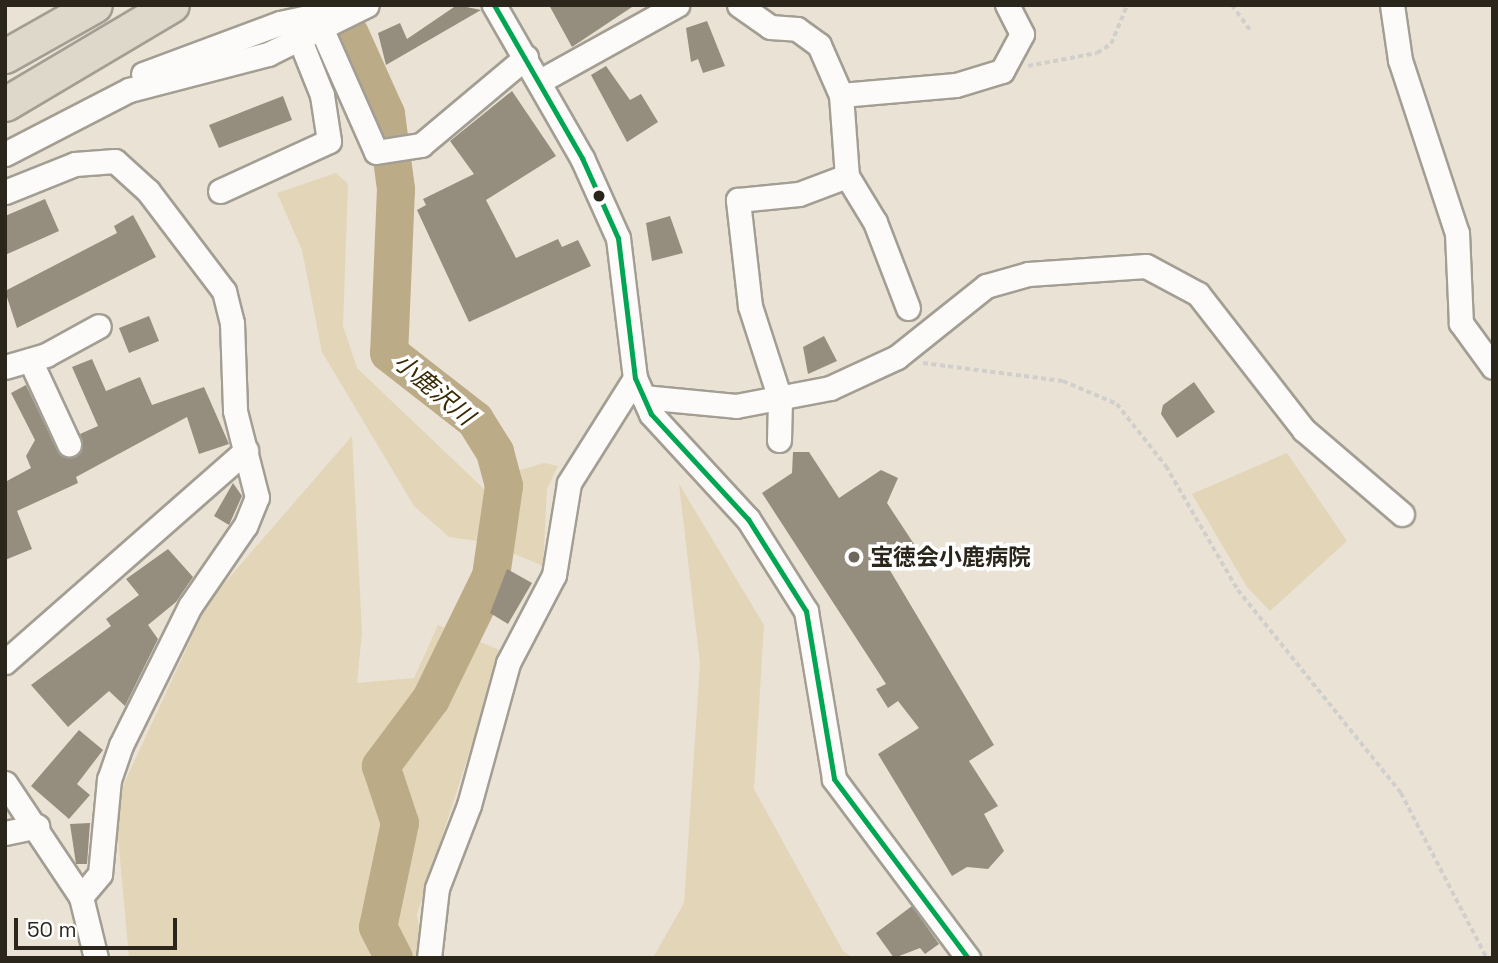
<!DOCTYPE html>
<meta charset="utf-8">
<style>
body{margin:0}
#map{position:relative;width:1498px;height:963px;overflow:hidden;background:#eae2d4;font-family:"Space Grotesk","Noto Sans JP",sans-serif}
div>[style]{position:absolute}
.green>*{inset:0;background:#e3d5b8}
.river>*{height:38px;margin:-19px;padding:0 19px;transform-origin:19px;border-radius:19px;background:#bbab87}
.building>*{inset:0;background:#958e7f}
.path>*{height:3.5px;margin-top:-1.75px;transform-origin:0;background:repeating-linear-gradient(90deg,#d1cfcb 0 5px,transparent 0 8.5px)}
.roads{filter:drop-shadow(2px 0 #a39e93) drop-shadow(-2px 0 #a39e93) drop-shadow(0 2px #a39e93) drop-shadow(0 -2px #a39e93)}
.minor>*{height:23px;margin:-11.5px;padding:0 11.5px;transform-origin:11.5px;border-radius:11.5px;background:#fcfbf9}
.highway>*{height:33px;margin:-16.5px;padding:0 16.5px;transform-origin:16.5px;border-radius:16.5px;background:#ded8cb}
.bus-1>*{height:5px;margin:-2.5px;padding:0 2.5px;transform-origin:2.5px;border-radius:2.5px;background:#00a651}
.dots>*{width:19px;height:19px;translate:-50% -50%;box-sizing:border-box;border:4px solid #fff;border-radius:50%}
span{translate:-50% -50%;white-space:nowrap;text-align:center;line-height:1.15;-webkit-text-stroke:7px #fff;paint-order:stroke}
.poi-label{font-size:23px;color:#2b261c;font-weight:700}
.left{translate:0 -50%;text-align:left}
.water-label{font-size:24px;color:#3a2b04;font-style:italic}
.frame{position:absolute;inset:0;border:7px solid #2b261c;pointer-events:none}
.scale{position:absolute;left:14px;top:918px;width:163px;height:32px;box-sizing:border-box;border:4px solid #2b261c;border-top:0;padding-left:9px;font-size:21px;line-height:24px;white-space:nowrap;color:#2b261c;-webkit-text-stroke:5px #fff;paint-order:stroke}
</style>
<div id="map">
<div class="green">
<div style="clip-path:polygon(336px 173px,348px 184px,343px 326px,357px 368px,485px 490px,478px 541px,449px 537px,414px 506px,322px 352px,302px 250px,277px 193px)"></div>
<div style="clip-path:polygon(352px 436px,362px 632px,357px 683px,414px 678px,438px 625px,502px 651px,417px 914px,423px 958px,129px 958px,115px 803px,208px 602px)"></div>
<div style="clip-path:polygon(1287px 453px,1347px 541px,1270px 611px,1247px 587px,1192px 494px)"></div>
<div style="clip-path:polygon(544px 463px,558px 466px,547px 489px,543px 566px,500px 548px,510px 473px)"></div>
<div style="clip-path:polygon(679px 484px,764px 625px,754px 789px,843px 951px,853px 958px,653px 958px,684px 903px,700px 664px)"></div>
</div>
<div class="river">
<div style="left:350px;top:34px;width:88px;rotate:65.8deg"></div>
<div style="left:386px;top:114px;width:76px;rotate:82.4deg"></div>
<div style="left:396px;top:189px;width:164px;rotate:92.4deg"></div>
<div style="left:389px;top:353px;width:109px;rotate:37.9deg"></div>
<div style="left:475px;top:420px;width:38px;rotate:58deg"></div>
<div style="left:495px;top:452px;width:35px;rotate:75deg"></div>
<div style="left:504px;top:486px;width:91px;rotate:98.2deg"></div>
<div style="left:491px;top:576px;width:137px;rotate:116deg"></div>
<div style="left:431px;top:699px;width:84px;rotate:126.7deg"></div>
<div style="left:381px;top:766px;width:60px;rotate:71.6deg"></div>
<div style="left:400px;top:823px;width:106px;rotate:101.9deg"></div>
<div style="left:378px;top:927px;width:35px;rotate:63deg"></div>
</div>
<div class="building">
<div style="clip-path:polygon(457px 5px,481px 10px,386px 65px,378px 33px,400px 23px,407px 39px)"></div>
<div style="clip-path:polygon(549px 5px,635px 5px,572px 47px)"></div>
<div style="clip-path:polygon(707px 21px,725px 66px,703px 73px,698px 59px,691px 62px,686px 28px)"></div>
<div style="clip-path:polygon(606px 66px,630px 100px,641px 94px,658px 122px,627px 142px,591px 75px)"></div>
<div style="clip-path:polygon(512px 91px,556px 156px,486px 200px,516px 258px,558px 239px,562px 247px,578px 240px,591px 266px,469px 322px,417px 210px,426px 205px,423px 199px,474px 174px,450px 141px)"></div>
<div style="clip-path:polygon(283px 96px,292px 120px,219px 148px,209px 125px)"></div>
<div style="clip-path:polygon(45px 199px,59px 231px,5px 255px,5px 216px)"></div>
<div style="clip-path:polygon(133px 215px,156px 257px,17px 328px,5px 291px,117px 233px,114px 226px)"></div>
<div style="clip-path:polygon(670px 216px,683px 253px,652px 261px,646px 223px)"></div>
<div style="clip-path:polygon(149px 316px,159px 341px,129px 353px,119px 328px)"></div>
<div style="clip-path:polygon(824px 336px,837px 361px,808px 374px,803px 347px)"></div>
<div style="clip-path:polygon(92px 359px,106px 391px,140px 377px,152px 405px,204px 387px,229px 444px,199px 454px,187px 417px,76px 477px,78px 483px,17px 511px,32px 549px,5px 560px,5px 482px,31px 468px,26px 456px,35px 440px,11px 393px,26px 385px,57px 450px,74px 457px,83px 446px,80px 434px,98px 426px,72px 367px)"></div>
<div style="clip-path:polygon(1194px 382px,1215px 412px,1177px 438px,1161px 414px,1163px 405px)"></div>
<div style="clip-path:polygon(793px 452px,809px 452px,839px 498px,881px 470px,898px 478px,887px 503px,914px 544px,885px 562px,994px 745px,969px 761px,998px 806px,984px 814px,1004px 851px,988px 869px,967px 867px,952px 876px,878px 754px,919px 728px,898px 701px,888px 708px,876px 689px,886px 684px,762px 493px,792px 473px)"></div>
<div style="clip-path:polygon(233px 483px,242px 496px,229px 525px,214px 516px)"></div>
<div style="clip-path:polygon(168px 549px,193px 577px,176px 602px,148px 625px,158px 639px,125px 706px,109px 691px,68px 727px,31px 685px,111px 626px,106px 619px,139px 595px,126px 579px)"></div>
<div style="clip-path:polygon(507px 569px,532px 583px,508px 624px,490px 613px)"></div>
<div style="clip-path:polygon(79px 730px,103px 750px,77px 784px,90px 795px,69px 819px,31px 786px)"></div>
<div style="clip-path:polygon(90px 823px,87px 864px,76px 864px,70px 824px)"></div>
<div style="clip-path:polygon(912px 906px,939px 944px,925px 954px,920px 948px,894px 958px,876px 933px)"></div>
</div>
<div class="path">
<div style="left:1232px;top:5px;width:31px;rotate:54deg"></div>
<div style="left:1028px;top:66px;width:70px;rotate:-10.7deg"></div>
<div style="left:1097px;top:53px;width:17px;rotate:-33deg"></div>
<div style="left:1111px;top:44px;width:42px;rotate:-67.7deg"></div>
<div style="left:923px;top:363px;width:141px;rotate:7.3deg"></div>
<div style="left:1063px;top:381px;width:59px;rotate:23.1deg"></div>
<div style="left:1117px;top:404px;width:79px;rotate:51.7deg"></div>
<div style="left:1166px;top:466px;width:143px;rotate:59.9deg"></div>
<div style="left:1238px;top:590px;width:260px;rotate:51.2deg"></div>
<div style="left:1401px;top:793px;width:186px;rotate:62.5deg"></div>
</div>
<div class="roads">
<div class="minor">
<div style="left:494px;top:5px;width:177px;rotate:60.1deg"></div>
<div style="left:582px;top:158px;width:88px;rotate:65.8deg"></div>
<div style="left:618px;top:238px;width:141px;rotate:83.1deg"></div>
<div style="left:635px;top:378px;width:39px;rotate:66deg"></div>
<div style="left:651px;top:414px;width:143px;rotate:47.3deg"></div>
<div style="left:748px;top:519px;width:109px;rotate:57.8deg"></div>
<div style="left:806px;top:611px;width:170px;rotate:80.5deg"></div>
<div style="left:834px;top:779px;width:224px;rotate:53.2deg"></div>
<div style="left:739px;top:5px;width:38px;rotate:35deg"></div>
<div style="left:770px;top:27px;width:27px;rotate:4deg"></div>
<div style="left:797px;top:29px;width:27px;rotate:36deg"></div>
<div style="left:819px;top:45px;width:55px;rotate:66.3deg"></div>
<div style="left:841px;top:95px;width:81px;rotate:85.8deg"></div>
<div style="left:847px;top:176px;width:54px;rotate:58.7deg"></div>
<div style="left:875px;top:222px;width:92px;rotate:69deg"></div>
<div style="left:1392px;top:5px;width:56px;rotate:81.7deg"></div>
<div style="left:1400px;top:60px;width:182px;rotate:71.8deg"></div>
<div style="left:1457px;top:233px;width:90px;rotate:87.5deg"></div>
<div style="left:1461px;top:323px;width:54px;rotate:54deg"></div>
<div style="left:322px;top:30px;width:133px;rotate:66.1deg"></div>
<div style="left:376px;top:152px;width:46px;rotate:-8.8deg"></div>
<div style="left:421px;top:145px;width:137px;rotate:-40deg"></div>
<div style="left:143px;top:74px;width:146px;rotate:-20.4deg"></div>
<div style="left:280px;top:23px;width:71px;rotate:-12.3deg"></div>
<div style="left:540px;top:81px;width:157px;rotate:-29deg"></div>
<div style="left:841px;top:95px;width:115px;rotate:-5deg"></div>
<div style="left:956px;top:85px;width:48px;rotate:-16.9deg"></div>
<div style="left:1002px;top:71px;width:42px;rotate:-61.6deg"></div>
<div style="left:1022px;top:34px;width:33px;rotate:-117deg"></div>
<div style="left:5px;top:154px;width:140px;rotate:-27.3deg"></div>
<div style="left:129px;top:90px;width:144px;rotate:-14.5deg"></div>
<div style="left:268px;top:54px;width:110px;rotate:-26.3deg"></div>
<div style="left:220px;top:191px;width:120px;rotate:-24.6deg"></div>
<div style="left:329px;top:141px;width:47px;rotate:-98.7deg"></div>
<div style="left:322px;top:95px;width:59px;rotate:-111.8deg"></div>
<div style="left:5px;top:192px;width:75px;rotate:-21.8deg"></div>
<div style="left:75px;top:164px;width:40px;rotate:-4.3deg"></div>
<div style="left:115px;top:161px;width:45px;rotate:42.3deg"></div>
<div style="left:148px;top:191px;width:126px;rotate:52.8deg"></div>
<div style="left:224px;top:291px;width:33px;rotate:76deg"></div>
<div style="left:232px;top:323px;width:88px;rotate:88deg"></div>
<div style="left:235px;top:411px;width:89px;rotate:75.7deg"></div>
<div style="left:257px;top:497px;width:31px;rotate:112deg"></div>
<div style="left:245px;top:526px;width:97px;rotate:124.5deg"></div>
<div style="left:190px;top:606px;width:155px;rotate:116.4deg"></div>
<div style="left:121px;top:745px;width:36px;rotate:109deg"></div>
<div style="left:109px;top:779px;width:95px;rotate:95.4deg"></div>
<div style="left:100px;top:874px;width:30px;rotate:130deg"></div>
<div style="left:30px;top:360px;width:93px;rotate:65.1deg"></div>
<div style="left:5px;top:367px;width:43px;rotate:-16.3deg"></div>
<div style="left:46px;top:355px;width:60px;rotate:-28.7deg"></div>
<div style="left:643px;top:397px;width:93px;rotate:5.5deg"></div>
<div style="left:736px;top:406px;width:96px;rotate:-10.8deg"></div>
<div style="left:830px;top:388px;width:74px;rotate:-24.8deg"></div>
<div style="left:897px;top:357px;width:114px;rotate:-38.6deg"></div>
<div style="left:986px;top:286px;width:44px;rotate:-15.9deg"></div>
<div style="left:1028px;top:274px;width:118px;rotate:-3.9deg"></div>
<div style="left:1146px;top:266px;width:59px;rotate:28.3deg"></div>
<div style="left:1198px;top:294px;width:172px;rotate:52.1deg"></div>
<div style="left:1304px;top:430px;width:129px;rotate:40.6deg"></div>
<div style="left:779px;top:440px;width:41px;rotate:-88.6deg"></div>
<div style="left:780px;top:399px;width:98px;rotate:-107.9deg"></div>
<div style="left:750px;top:306px;width:107px;rotate:-96.5deg"></div>
<div style="left:738px;top:200px;width:61px;rotate:-5.6deg"></div>
<div style="left:799px;top:194px;width:51px;rotate:-20.6deg"></div>
<div style="left:5px;top:662px;width:321px;rotate:-41.3deg"></div>
<div style="left:5px;top:783px;width:137px;rotate:56.3deg"></div>
<div style="left:81px;top:897px;width:63px;rotate:76.2deg"></div>
<div style="left:5px;top:833px;width:33px;rotate:-12deg"></div>
<div style="left:429px;top:958px;width:70px;rotate:-83.5deg"></div>
<div style="left:437px;top:888px;width:89px;rotate:-68.9deg"></div>
<div style="left:469px;top:805px;width:147px;rotate:-74.6deg"></div>
<div style="left:508px;top:663px;width:99px;rotate:-62.4deg"></div>
<div style="left:554px;top:575px;width:93px;rotate:-80.7deg"></div>
<div style="left:569px;top:483px;width:124px;rotate:-57.8deg"></div>
</div>
<div class="highway">
<div style="left:5px;top:56px;width:103px;rotate:-29.5deg"></div>
<div style="left:5px;top:104px;width:194px;rotate:-30.7deg"></div>
</div>
</div>
<div class="bus-1">
<div style="left:494px;top:5px;width:177px;rotate:60.1deg"></div>
<div style="left:582px;top:158px;width:88px;rotate:65.8deg"></div>
<div style="left:618px;top:238px;width:141px;rotate:83.1deg"></div>
<div style="left:635px;top:378px;width:39px;rotate:66deg"></div>
<div style="left:651px;top:414px;width:143px;rotate:47.3deg"></div>
<div style="left:748px;top:519px;width:109px;rotate:57.8deg"></div>
<div style="left:806px;top:611px;width:170px;rotate:80.5deg"></div>
<div style="left:834px;top:779px;width:224px;rotate:53.2deg"></div>
</div>
<div class="dots">
<div style="left:599px;top:196px;background:#2b261c"></div>
<div style="left:854px;top:557px;background:#6e685c"></div>
</div>
<div class="poi-label">
<span class="left" style="left:870px;top:557px">宝徳会小鹿病院</span>
</div>
<div class="water-label">
<span style="left:434px;top:389px;rotate:40deg">小鹿沢川</span>
</div>
<div class="frame"></div>
<div class="scale">50 m</div>
</div>
